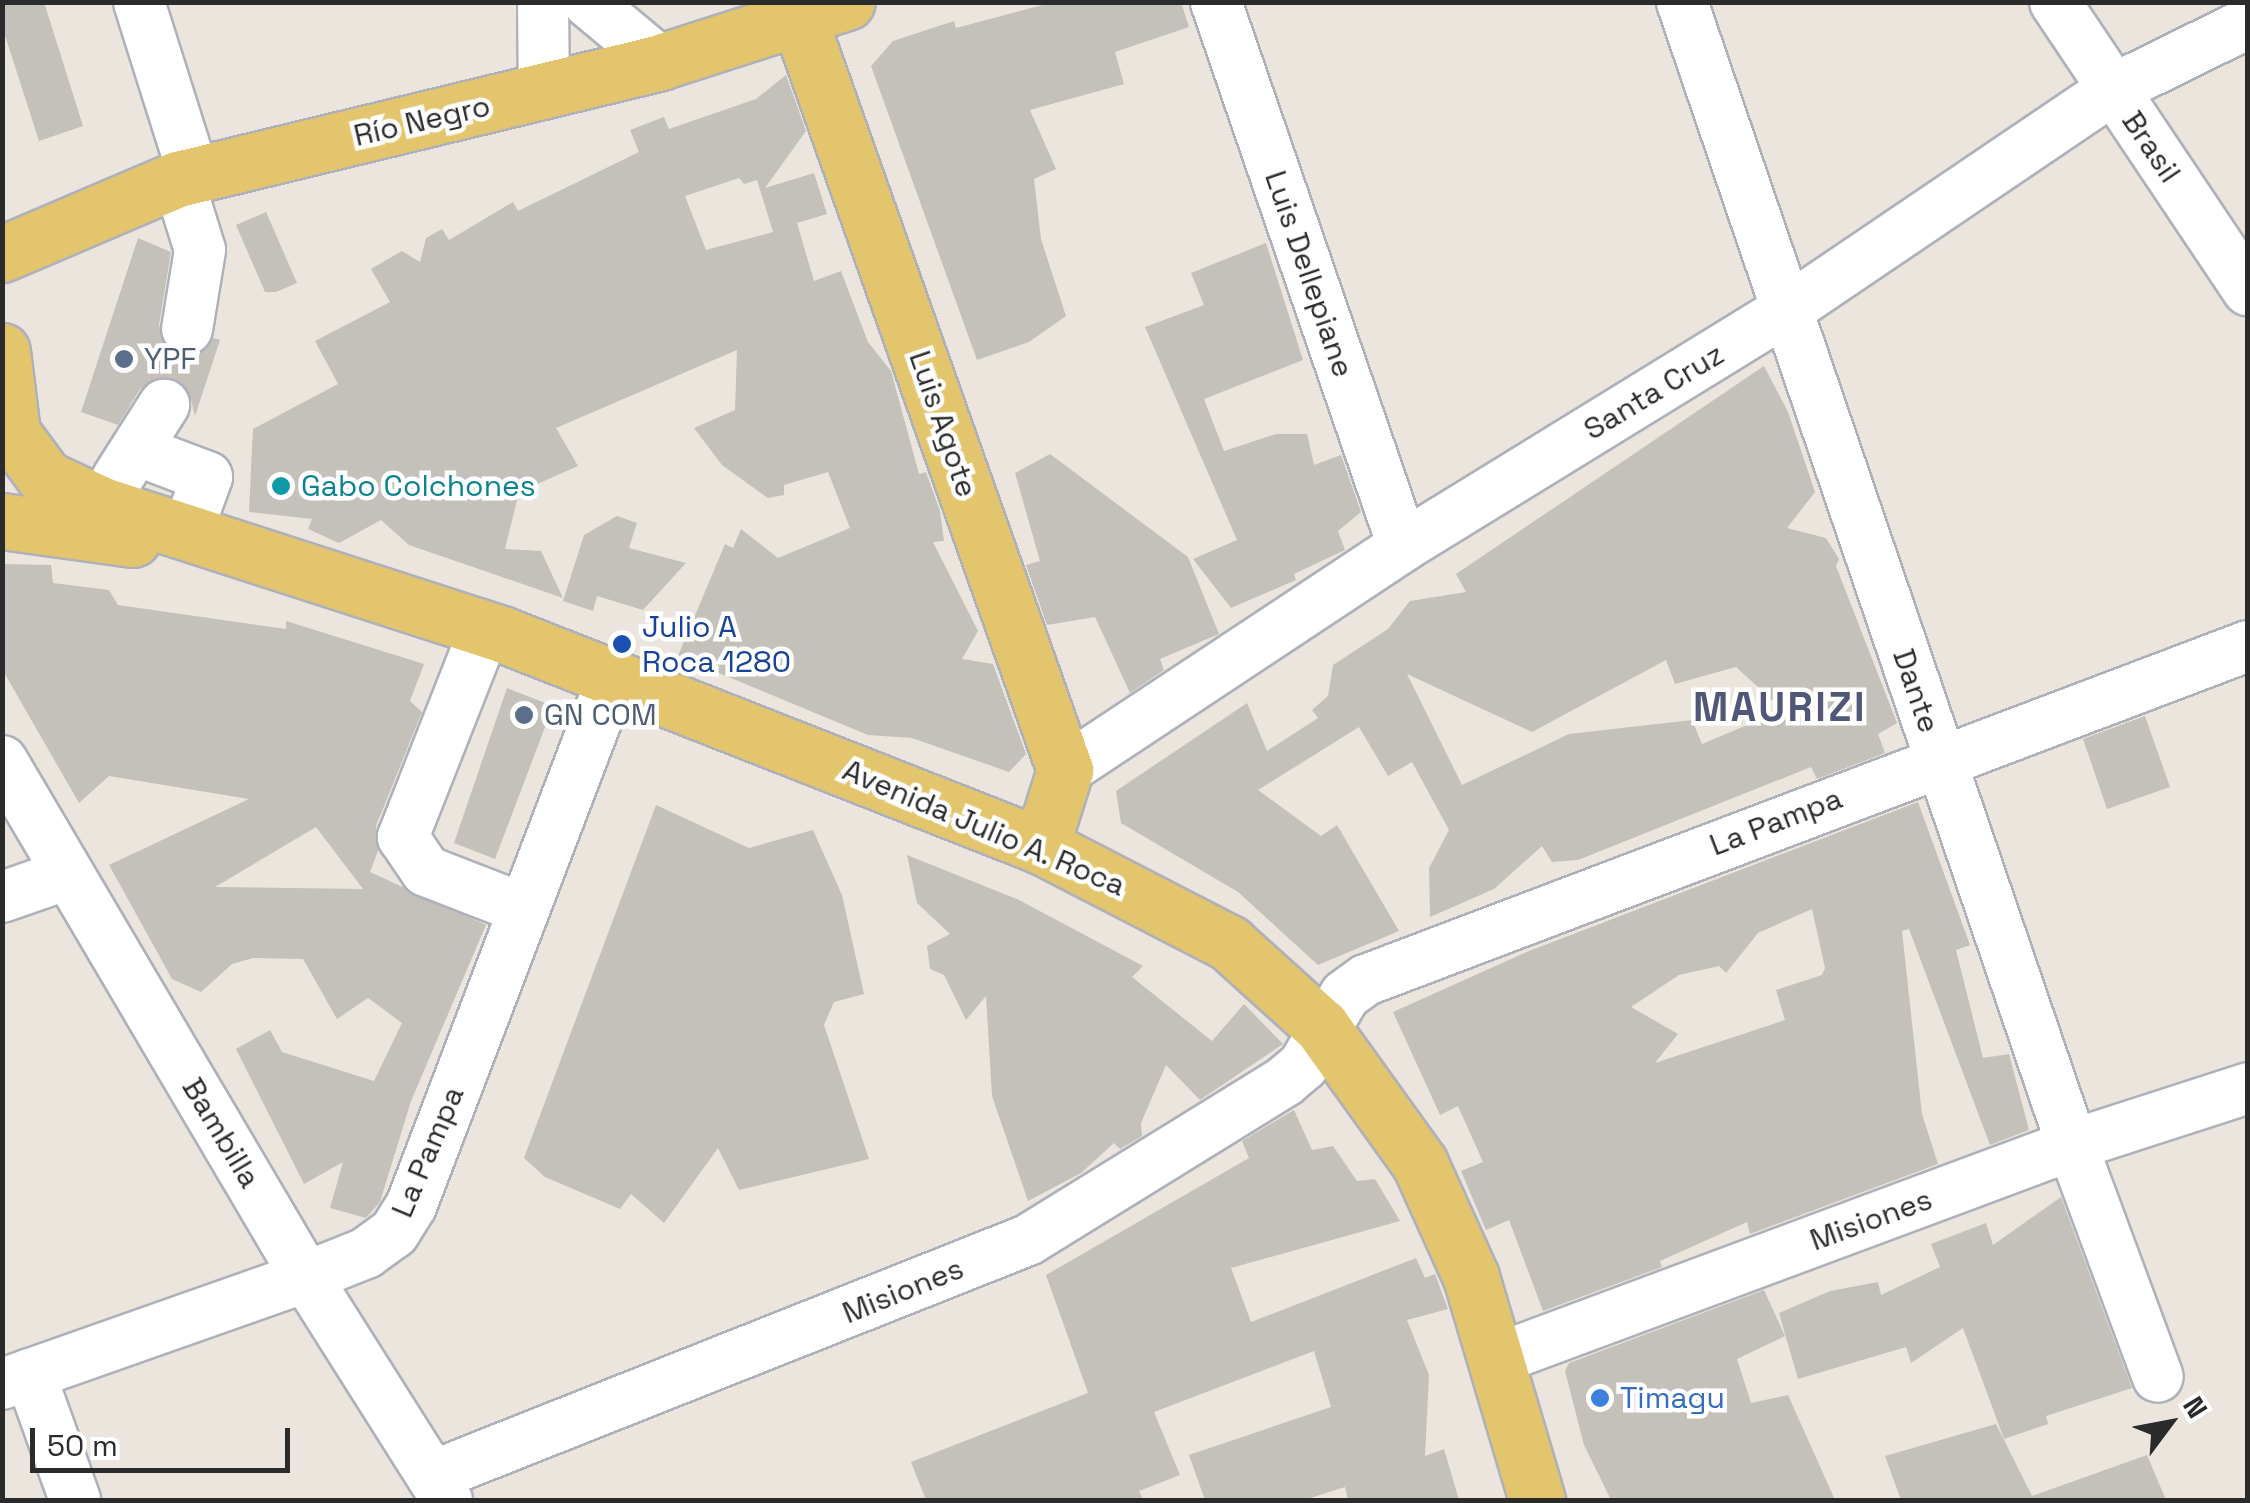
<!DOCTYPE html>
<meta charset="utf-8">
<style>
body{margin:0}
#map{position:relative;width:2250px;height:1503px;overflow:hidden;background:#ebe5de;font-family:"Space Grotesk",sans-serif}
div>[style]{position:absolute}
.building>*{inset:0;background:#c4c0ba}
.minor-tunnel>*{height:50px;margin-top:-25px;transform-origin:0;background:repeating-linear-gradient(90deg,#c5c0ba 0 50px,transparent 0 75px)}
.roads{filter:drop-shadow(2px 0 #afb1ba) drop-shadow(-2px 0 #afb1ba) drop-shadow(0 2px #afb1ba) drop-shadow(0 -2px #afb1ba)}
.minor>*{height:50px;margin:-25px;padding:0 25px;transform-origin:25px;border-radius:25px;background:#fff}
.major>*{height:55px;margin:-27.5px;padding:0 27.5px;transform-origin:27.5px;border-radius:27.5px;background:#e2c56c}
.dots>*{width:28px;height:28px;translate:-50% -50%;box-sizing:border-box;border:5px solid #fff;border-radius:50%}
span{translate:-50% -50%;white-space:nowrap;text-align:center;line-height:1.15;-webkit-text-stroke:9px #fff;paint-order:stroke}
.street-label{font-size:30px;color:#2b2b2b}
.service-label{font-size:30px;color:#4e5e75}
.left{translate:0 -50%;text-align:left}
.culture-label{font-size:30px;color:#0d838f}
.transit-label{font-size:30px;color:#164399}
.shop-label{font-size:30px;color:#366cbe}
.district-label{font-size:40px;color:#505777;font-weight:700;letter-spacing:2.5px}
.frame{position:absolute;inset:0;border:5px solid #2b2b2b;pointer-events:none}
.north{position:absolute;left:2120px;top:1373px;width:100px;height:100px;-webkit-text-stroke:8px #fff;paint-order:stroke;rotate:58deg;font-size:28px;font-weight:700;line-height:40px;text-align:center;color:#2b2b2b}
.north::after{content:'';display:block;margin:auto;width:35px;height:45px;background:#2b2b2b;clip-path:polygon(50% 0,100% 100%,50% 72%,0 100%)}
.scale{position:absolute;left:30px;top:1428px;width:260px;height:45px;box-sizing:border-box;border:5px solid #2b2b2b;border-top:0;padding-left:12px;font-size:30px;line-height:35px;white-space:nowrap;color:#2b2b2b;-webkit-text-stroke:8px #fff;paint-order:stroke}
</style>
<div id="map">
<div class="building">
<div style="clip-path:polygon(2px 2px,44px 2px,83px 126px,39px 141px,2px 26px)"></div>
<div style="clip-path:polygon(1054px 2px,1181px 2px,1189px 27px,1115px 52px,1124px 84px,1030px 110px,1056px 169px,1034px 179px,1041px 239px,1066px 316px,1029px 342px,977px 360px,871px 66px,893px 41px,954px 21px,956px 28px)"></div>
<div style="clip-path:polygon(evenodd,786px 75px,806px 131px,765px 188px,814px 173px,827px 214px,797px 223px,814px 281px,841px 271px,868px 342px,891px 371px,919px 474px,926px 472px,940px 511px,944px 541px,933px 542px,978px 631px,962px 659px,993px 664px,1026px 754px,1009px 772px,912px 738px,868px 735px,678px 656px,725px 544px,733px 548px,741px 529px,778px 558px,850px 528px,828px 472px,784px 485px,784px 495px,768px 498px,722px 465px,694px 428px,735px 410px,737px 350px,556px 428px,578px 466px,519px 492px,505px 549px,541px 551px,563px 598px,409px 545px,381px 520px,339px 543px,308px 529px,312px 519px,249px 512px,253px 429px,338px 384px,315px 341px,390px 302px,371px 269px,402px 251px,420px 262px,426px 238px,442px 229px,449px 240px,513px 202px,518px 211px,639px 152px,630px 130px,664px 117px,669px 129px,756px 99px,786px 75px,739px 178px,744px 184px,757px 180px,773px 232px,706px 250px,685px 196px,739px 178px)"></div>
<div style="clip-path:polygon(266px 212px,297px 283px,276px 292px,265px 292px,236px 225px)"></div>
<div style="clip-path:polygon(138px 238px,171px 252px,159px 325px,168px 351px,196px 356px,214px 338px,220px 340px,195px 416px,189px 391px,164px 376px,140px 389px,118px 425px,81px 412px)"></div>
<div style="clip-path:polygon(1266px 243px,1303px 360px,1204px 399px,1224px 451px,1276px 434px,1307px 434px,1314px 465px,1341px 455px,1361px 512px,1338px 531px,1345px 550px,1294px 574px,1296px 580px,1231px 608px,1193px 559px,1237px 540px,1145px 327px,1204px 305px,1191px 273px)"></div>
<div style="clip-path:polygon(evenodd,1764px 366px,1788px 412px,1815px 492px,1787px 528px,1826px 538px,1839px 559px,1836px 566px,1897px 723px,1878px 734px,1885px 753px,1817px 779px,1811px 767px,1578px 860px,1552px 862px,1542px 846px,1494px 889px,1430px 917px,1429px 868px,1449px 830px,1412px 762px,1388px 776px,1359px 727px,1258px 790px,1321px 836px,1337px 825px,1399px 931px,1318px 965px,1238px 892px,1121px 823px,1116px 791px,1247px 703px,1267px 751px,1318px 718px,1312px 710px,1328px 696px,1333px 665px,1388px 629px,1410px 601px,1466px 592px,1456px 574px,1764px 366px,1666px 660px,1675px 684px,1736px 667px,1783px 710px,1702px 744px,1692px 720px,1569px 734px,1462px 785px,1407px 674px,1532px 732px,1666px 660px)"></div>
<div style="clip-path:polygon(1050px 454px,1188px 557px,1219px 634px,1160px 659px,1164px 670px,1130px 693px,1095px 617px,1047px 625px,1026px 565px,1040px 561px,1015px 473px)"></div>
<div style="clip-path:polygon(617px 516px,637px 523px,629px 548px,686px 563px,643px 610px,597px 596px,593px 611px,563px 601px,584px 535px)"></div>
<div style="clip-path:polygon(evenodd,2px 564px,51px 565px,53px 583px,109px 590px,118px 605px,286px 629px,286px 621px,424px 664px,410px 701px,422px 712px,376px 826px,378px 851px,370px 872px,486px 925px,411px 1101px,380px 1202px,366px 1218px,330px 1208px,343px 1162px,304px 1184px,236px 1049px,270px 1030px,282px 1052px,374px 1081px,402px 1023px,368px 998px,337px 1019px,303px 959px,253px 958px,232px 964px,201px 992px,172px 979px,109px 865px,249px 799px,109px 776px,79px 803px,2px 669px,2px 564px,316px 827px,363px 889px,215px 887px,316px 827px)"></div>
<div style="clip-path:polygon(507px 688px,553px 706px,495px 859px,454px 843px)"></div>
<div style="clip-path:polygon(2145px 716px,2170px 787px,2107px 809px,2083px 739px)"></div>
<div style="clip-path:polygon(evenodd,1918px 802px,1970px 945px,1956px 950px,1983px 1058px,2009px 1054px,2029px 1130px,1990px 1145px,1909px 929px,1902px 931px,1922px 1114px,1938px 1164px,1750px 1234px,1747px 1222px,1660px 1261px,1662px 1267px,1543px 1311px,1509px 1220px,1486px 1230px,1461px 1171px,1483px 1162px,1458px 1106px,1440px 1115px,1393px 1012px,1529px 951px,1918px 802px,1812px 909px,1825px 968px,1822px 975px,1776px 990px,1785px 1020px,1655px 1063px,1678px 1034px,1631px 1007px,1679px 975px,1719px 966px,1726px 973px,1758px 933px,1812px 909px)"></div>
<div style="clip-path:polygon(656px 805px,749px 848px,813px 830px,842px 895px,864px 994px,834px 1002px,824px 1025px,869px 1159px,739px 1190px,718px 1148px,664px 1223px,631px 1194px,620px 1209px,545px 1177px,524px 1158px)"></div>
<div style="clip-path:polygon(907px 855px,1019px 900px,1143px 966px,1132px 977px,1212px 1041px,1244px 1004px,1283px 1044px,1200px 1100px,1166px 1065px,1141px 1123px,1142px 1136px,1120px 1149px,1114px 1143px,1081px 1173px,1028px 1201px,992px 1096px,986px 996px,966px 1020px,944px 975px,930px 969px,927px 946px,950px 934px,917px 903px)"></div>
<div style="clip-path:polygon(1294px 1110px,1312px 1150px,1333px 1146px,1357px 1181px,1375px 1179px,1400px 1221px,1231px 1268px,1251px 1322px,1416px 1258px,1425px 1278px,1435px 1274px,1448px 1309px,1407px 1320px,1429px 1375px,1425px 1456px,1444px 1449px,1459px 1500px,1348px 1500px,1345px 1487px,1304px 1500px,1205px 1500px,1189px 1455px,1331px 1407px,1314px 1351px,1154px 1412px,1180px 1475px,1139px 1491px,1143px 1500px,926px 1500px,911px 1462px,1088px 1393px,1046px 1275px,1249px 1158px,1242px 1141px)"></div>
<div style="clip-path:polygon(2061px 1197px,2132px 1388px,2046px 1416px,2048px 1424px,2004px 1439px,1963px 1328px,1911px 1363px,1906px 1347px,1798px 1379px,1779px 1313px,1830px 1291px,1878px 1282px,1881px 1295px,1940px 1267px,1931px 1244px,1986px 1223px,1993px 1245px)"></div>
<div style="clip-path:polygon(1764px 1290px,1785px 1336px,1737px 1359px,1751px 1403px,1788px 1395px,1835px 1500px,1611px 1500px,1584px 1445px,1565px 1371px,1569px 1363px)"></div>
<div style="clip-path:polygon(1996px 1424px,2032px 1496px,2147px 1455px,2166px 1500px,1901px 1500px,1885px 1456px)"></div>
</div>
<div class="minor-tunnel">
<div style="left:164px;top:405px;width:79px;rotate:-73.2deg"></div>
</div>
<div class="roads">
<div class="minor">
<div style="left:139px;top:2px;width:182px;rotate:72.5deg"></div>
<div style="left:543px;top:2px;width:90px;rotate:89.4deg"></div>
<div style="left:588px;top:2px;width:94px;rotate:39.8deg"></div>
<div style="left:1216px;top:2px;width:575px;rotate:71.03deg"></div>
<div style="left:1682px;top:2px;width:1208px;rotate:71.16deg"></div>
<div style="left:2072px;top:1145px;width:247px;rotate:69.7deg"></div>
<div style="left:2055px;top:2px;width:347px;rotate:56.2deg"></div>
<div style="left:178px;top:179px;width:74px;rotate:72.8deg"></div>
<div style="left:200px;top:250px;width:80px;rotate:99.3deg"></div>
<div style="left:136px;top:450px;width:76px;rotate:20.8deg"></div>
<div style="left:207px;top:477px;width:59px;rotate:110deg"></div>
<div style="left:117px;top:479px;width:88px;rotate:-57.6deg"></div>
<div style="left:485px;top:629px;width:224px;rotate:111.5deg"></div>
<div style="left:403px;top:837px;width:41px;rotate:55.9deg"></div>
<div style="left:426px;top:871px;width:105px;rotate:21.2deg"></div>
<div style="left:2px;top:761px;width:599px;rotate:59.5deg"></div>
<div style="left:306px;top:1277px;width:264px;rotate:57.7deg"></div>
<div style="left:1065px;top:770px;width:405px;rotate:-33.5deg"></div>
<div style="left:1403px;top:546px;width:451px;rotate:-31.6deg"></div>
<div style="left:1787px;top:310px;width:392px;rotate:-34.1deg"></div>
<div style="left:2112px;top:90px;width:152px;rotate:-26.2deg"></div>
<div style="left:2px;top:897px;width:70px;rotate:-19.2deg"></div>
<div style="left:1497px;top:1359px;width:614px;rotate:-20.41deg"></div>
<div style="left:2072px;top:1145px;width:185px;rotate:-17.9deg"></div>
<div style="left:30px;top:1374px;width:134px;rotate:70.3deg"></div>
<div style="left:2px;top:1384px;width:322px;rotate:-19.4deg"></div>
<div style="left:306px;top:1277px;width:65px;rotate:-21.8deg"></div>
<div style="left:366px;top:1253px;width:34px;rotate:-36deg"></div>
<div style="left:394px;top:1233px;width:32px;rotate:-58deg"></div>
<div style="left:411px;top:1206px;width:564px;rotate:-69.12deg"></div>
<div style="left:433px;top:1476px;width:640px;rotate:-21.64deg"></div>
<div style="left:1028px;top:1240px;width:302px;rotate:-31.7deg"></div>
<div style="left:1285px;top:1081px;width:23px;rotate:-40deg"></div>
<div style="left:1303px;top:1066px;width:82px;rotate:-59.4deg"></div>
<div style="left:1345px;top:995px;width:26px;rotate:-36deg"></div>
<div style="left:1366px;top:980px;width:943px;rotate:-20.74deg"></div>
</div>
<div class="major">
<div style="left:793px;top:2px;width:815px;rotate:70.5deg"></div>
<div style="left:1065px;top:770px;width:80px;rotate:107.5deg"></div>
<div style="left:2px;top:254px;width:191px;rotate:-23.1deg"></div>
<div style="left:178px;top:179px;width:496px;rotate:-13.6deg"></div>
<div style="left:660px;top:62px;width:196px;rotate:-17.8deg"></div>
<div style="left:2px;top:351px;width:83px;rotate:83deg"></div>
<div style="left:12px;top:433px;width:56px;rotate:53.7deg"></div>
<div style="left:45px;top:478px;width:63px;rotate:25.3deg"></div>
<div style="left:102px;top:505px;width:422px;rotate:17.9deg"></div>
<div style="left:504px;top:635px;width:577px;rotate:21.45deg"></div>
<div style="left:1041px;top:846px;width:212px;rotate:27.3deg"></div>
<div style="left:1229px;top:943px;width:124px;rotate:42.1deg"></div>
<div style="left:1321px;top:1026px;width:170px;rotate:54.3deg"></div>
<div style="left:1420px;top:1164px;width:124px;rotate:65.7deg"></div>
<div style="left:1471px;top:1277px;width:233px;rotate:73.5deg"></div>
<div style="left:2px;top:521px;width:132px;rotate:7.8deg"></div>
</div>
</div>
<div class="dots">
<div style="left:124px;top:359px;background:#5c6f8a"></div>
<div style="left:281px;top:486px;background:#0f9aa8"></div>
<div style="left:622px;top:644px;background:#1a4fb4"></div>
<div style="left:524px;top:715px;background:#5c6f8a"></div>
<div style="left:1600px;top:1398px;background:#3f7fe0"></div>
</div>
<div class="street-label">
<span style="left:422px;top:121px;rotate:-13deg">Río Negro</span>
<span style="left:2151px;top:147px;rotate:56deg">Brasil</span>
<span style="left:1309px;top:274px;rotate:71deg">Luis Dellepiane</span>
<span style="left:1654px;top:392px;rotate:-31deg">Santa Cruz</span>
<span style="left:943px;top:424px;rotate:71deg">Luis Agote</span>
<span style="left:1916px;top:691px;rotate:71deg">Dante</span>
<span style="left:1776px;top:822px;rotate:-21deg">La Pampa</span>
<span style="left:984px;top:828px;rotate:23deg">Avenida Julio A. Roca</span>
<span style="left:221px;top:1133px;rotate:59deg">Bambilla</span>
<span style="left:428px;top:1152px;rotate:-67deg">La Pampa</span>
<span style="left:1871px;top:1220px;rotate:-20deg">Misiones</span>
<span style="left:903px;top:1291px;rotate:-22deg">Misiones</span>
</div>
<div class="service-label">
<span class="left" style="left:144px;top:359px">YPF</span>
<span class="left" style="left:544px;top:715px">GN COM</span>
</div>
<div class="culture-label">
<span class="left" style="left:301px;top:486px">Gabo Colchones</span>
</div>
<div class="transit-label">
<span class="left" style="left:642px;top:644px">Julio A<br>Roca 1280</span>
</div>
<div class="shop-label">
<span class="left" style="left:1620px;top:1398px">Timagu</span>
</div>
<div class="district-label">
<span style="left:1780px;top:708px">MAURIZI</span>
</div>
<div class="frame"></div>
<div class="north">N</div>
<div class="scale">50 m</div>
</div>
